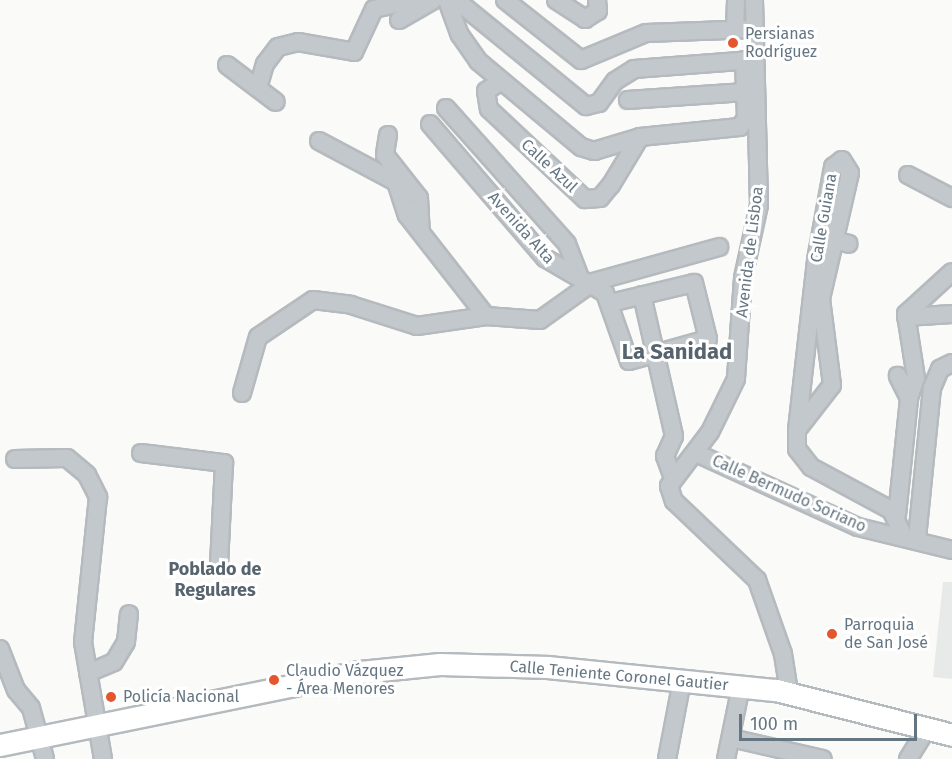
<!DOCTYPE html>
<meta charset="utf-8">
<style>
body{margin:0}
#map{position:relative;width:952px;height:759px;overflow:hidden;background:#fafaf8;font-family:"Fira Sans",sans-serif}
div>[style]{position:absolute}
.built>*{inset:0;background:#e8e9e9}
.roads{filter:drop-shadow(2px 0 #b5babe) drop-shadow(-2px 0 #b5babe) drop-shadow(0 2px #b5babe) drop-shadow(0 -2px #b5babe)}
.minor>*{height:16px;margin:-8px;padding:0 8px;transform-origin:8px;border-radius:8px;background:#c3c8cc}
.major>*{height:21px;margin:-10.5px;padding:0 10.5px;transform-origin:10.5px;border-radius:10.5px;background:#fff}
.dots>*{width:16px;height:16px;translate:-50% -50%;box-sizing:border-box;border:3px solid #fff;border-radius:50%}
span{translate:-50% -50%;white-space:nowrap;text-align:center;line-height:1.15;-webkit-text-stroke:6px #fff;paint-order:stroke}
.poi-label{font-size:16px;color:#657683}
.left{translate:0 -50%;text-align:left}
.street-label{font-size:16px;color:#657683}
.neighbourhood-label{font-size:18px;color:#57646e;font-weight:700}
.district-label{font-size:22px;color:#57646e;font-weight:700}
.scale{position:absolute;left:739px;top:714px;width:178px;height:27px;box-sizing:border-box;border:3px solid #657683;border-top:0;padding-left:8px;font-size:18px;line-height:21px;white-space:nowrap;color:#657683;-webkit-text-stroke:4px #fff;paint-order:stroke}
</style>
<div id="map">
<div class="built">
<div style="clip-path:polygon(943px 582px,952px 582px,952px 679px,933px 677px)"></div>
</div>
<div class="roads">
<div class="minor">
<div style="left:447px;top:0;width:37px;rotate:70deg"></div>
<div style="left:460px;top:35px;width:32px;rotate:55deg"></div>
<div style="left:478px;top:61px;width:134px;rotate:39.9deg"></div>
<div style="left:581px;top:147px;width:14px;rotate:17deg"></div>
<div style="left:594px;top:151px;width:48px;rotate:-16.9deg"></div>
<div style="left:640px;top:137px;width:100px;rotate:-5.7deg"></div>
<div style="left:740px;top:127px;width:11px;rotate:-56deg"></div>
<div style="left:746px;top:118px;width:58px;rotate:-92deg"></div>
<div style="left:456px;top:0;width:168px;rotate:39.2deg"></div>
<div style="left:586px;top:106px;width:13px;rotate:-13deg"></div>
<div style="left:599px;top:103px;width:27px;rotate:-54deg"></div>
<div style="left:615px;top:81px;width:22px;rotate:-32deg"></div>
<div style="left:634px;top:69px;width:119px;rotate:-4.3deg"></div>
<div style="left:505px;top:0;width:97px;rotate:38.3deg"></div>
<div style="left:581px;top:60px;width:70px;rotate:-22.6deg"></div>
<div style="left:646px;top:33px;width:109px;rotate:-2.1deg"></div>
<div style="left:556px;top:0;width:35px;rotate:33deg"></div>
<div style="left:585px;top:19px;width:15px;rotate:-32deg"></div>
<div style="left:598px;top:11px;width:11px;rotate:-95deg"></div>
<div style="left:754px;top:0;width:205px;rotate:88.6deg"></div>
<div style="left:759px;top:205px;width:75px;rotate:102.4deg"></div>
<div style="left:743px;top:278px;width:101px;rotate:94deg"></div>
<div style="left:736px;top:379px;width:59px;rotate:116.1deg"></div>
<div style="left:710px;top:432px;width:68px;rotate:127.2deg"></div>
<div style="left:669px;top:486px;width:16px;rotate:72deg"></div>
<div style="left:674px;top:501px;width:115px;rotate:43.6deg"></div>
<div style="left:757px;top:580px;width:78px;rotate:70.6deg"></div>
<div style="left:783px;top:654px;width:39px;rotate:81deg"></div>
<div style="left:399px;top:20px;width:39px;rotate:-30deg"></div>
<div style="left:735px;top:29px;width:29px;rotate:-88deg"></div>
<div style="left:227px;top:65px;width:61px;rotate:37.1deg"></div>
<div style="left:501px;top:81px;width:18px;rotate:146deg"></div>
<div style="left:486px;top:91px;width:18px;rotate:81deg"></div>
<div style="left:489px;top:109px;width:132px;rotate:43.2deg"></div>
<div style="left:585px;top:199px;width:15px;rotate:-4deg"></div>
<div style="left:600px;top:198px;width:17px;rotate:-50deg"></div>
<div style="left:611px;top:185px;width:56px;rotate:-58.9deg"></div>
<div style="left:258px;top:88px;width:25px;rotate:-74deg"></div>
<div style="left:265px;top:64px;width:21px;rotate:-53deg"></div>
<div style="left:278px;top:47px;width:21px;rotate:-14deg"></div>
<div style="left:298px;top:42px;width:57px;rotate:10.1deg"></div>
<div style="left:354px;top:52px;width:47px;rotate:-65.1deg"></div>
<div style="left:374px;top:9px;width:41px;rotate:-12.7deg"></div>
<div style="left:628px;top:100px;width:117px;rotate:-3.9deg"></div>
<div style="left:446px;top:108px;width:182px;rotate:48.3deg"></div>
<div style="left:567px;top:244px;width:33px;rotate:69deg"></div>
<div style="left:430px;top:124px;width:177px;rotate:49.4deg"></div>
<div style="left:545px;top:258px;width:69px;rotate:30.3deg"></div>
<div style="left:605px;top:293px;width:72px;rotate:70.6deg"></div>
<div style="left:629px;top:361px;width:82px;rotate:-15.6deg"></div>
<div style="left:708px;top:339px;width:58px;rotate:-104deg"></div>
<div style="left:694px;top:283px;width:85px;rotate:166.5deg"></div>
<div style="left:388px;top:135px;width:20px;rotate:99deg"></div>
<div style="left:385px;top:155px;width:55px;rotate:51.7deg"></div>
<div style="left:419px;top:198px;width:34px;rotate:87deg"></div>
<div style="left:319px;top:141px;width:87px;rotate:28deg"></div>
<div style="left:396px;top:182px;width:35px;rotate:72deg"></div>
<div style="left:407px;top:215px;width:128px;rotate:52deg"></div>
<div style="left:908px;top:175px;width:50px;rotate:27.6deg"></div>
<div style="left:832px;top:240px;width:17px;rotate:13deg"></div>
<div style="left:642px;top:295px;width:145px;rotate:77.2deg"></div>
<div style="left:674px;top:436px;width:22px;rotate:114deg"></div>
<div style="left:665px;top:456px;width:23px;rotate:70deg"></div>
<div style="left:906px;top:317px;width:46px;rotate:-3.7deg"></div>
<div style="left:242px;top:393px;width:58px;rotate:-74.1deg"></div>
<div style="left:258px;top:337px;width:66px;rotate:-33.9deg"></div>
<div style="left:313px;top:300px;width:38px;rotate:7deg"></div>
<div style="left:351px;top:305px;width:69px;rotate:17.7deg"></div>
<div style="left:417px;top:326px;width:70px;rotate:-8.2deg"></div>
<div style="left:486px;top:316px;width:54px;rotate:4.2deg"></div>
<div style="left:540px;top:320px;width:65px;rotate:-35.6deg"></div>
<div style="left:593px;top:282px;width:131px;rotate:-15.5deg"></div>
<div style="left:909px;top:398px;width:21px;rotate:-71deg"></div>
<div style="left:916px;top:378px;width:65px;rotate:-98.9deg"></div>
<div style="left:906px;top:314px;width:62px;rotate:-42.4deg"></div>
<div style="left:797px;top:430px;width:171px;rotate:-83.6deg"></div>
<div style="left:816px;top:260px;width:95px;rotate:-79.6deg"></div>
<div style="left:833px;top:167px;width:11px;rotate:-38deg"></div>
<div style="left:842px;top:160px;width:15px;rotate:58deg"></div>
<div style="left:850px;top:173px;width:129px;rotate:103deg"></div>
<div style="left:821px;top:299px;width:87px;rotate:82.7deg"></div>
<div style="left:832px;top:385px;width:57px;rotate:127.9deg"></div>
<div style="left:797px;top:430px;width:19px;rotate:90deg"></div>
<div style="left:797px;top:449px;width:23px;rotate:52deg"></div>
<div style="left:811px;top:467px;width:91px;rotate:28.3deg"></div>
<div style="left:891px;top:510px;width:28px;rotate:64deg"></div>
<div style="left:141px;top:453px;width:84px;rotate:6.9deg"></div>
<div style="left:224px;top:463px;width:104px;rotate:92.8deg"></div>
<div style="left:696px;top:453px;width:178px;rotate:24.6deg"></div>
<div style="left:858px;top:527px;width:97px;rotate:13.7deg"></div>
<div style="left:15px;top:459px;width:52px;rotate:-1.1deg"></div>
<div style="left:67px;top:458px;width:26px;rotate:40deg"></div>
<div style="left:87px;top:475px;width:25px;rotate:63deg"></div>
<div style="left:98px;top:497px;width:146px;rotate:95.9deg"></div>
<div style="left:83px;top:642px;width:119px;rotate:80.3deg"></div>
<div style="left:897px;top:515px;width:118px;rotate:-84.1deg"></div>
<div style="left:909px;top:398px;width:25px;rotate:-117deg"></div>
<div style="left:917px;top:538px;width:151px;rotate:-84.3deg"></div>
<div style="left:932px;top:388px;width:21px;rotate:-67deg"></div>
<div style="left:940px;top:369px;width:13px;rotate:-27deg"></div>
<div style="left:0;top:649px;width:44px;rotate:68.7deg"></div>
<div style="left:16px;top:690px;width:23px;rotate:50deg"></div>
<div style="left:31px;top:708px;width:53px;rotate:74.6deg"></div>
<div style="left:88px;top:673px;width:28px;rotate:-23deg"></div>
<div style="left:114px;top:662px;width:23px;rotate:-59deg"></div>
<div style="left:126px;top:642px;width:28px;rotate:-84deg"></div>
<div style="left:731px;top:738px;width:94px;rotate:12.9deg"></div>
<div style="left:667px;top:759px;width:80px;rotate:-79.2deg"></div>
<div style="left:726px;top:759px;width:75px;rotate:-78.4deg"></div>
<div style="left:908px;top:759px;width:36px;rotate:-58deg"></div>
</div>
<div class="major">
<div style="left:0;top:745px;width:367px;rotate:-11.5deg"></div>
<div style="left:360px;top:672px;width:80px;rotate:-5.7deg"></div>
<div style="left:440px;top:664px;width:108px;rotate:1.6deg"></div>
<div style="left:548px;top:667px;width:229px;rotate:5.8deg"></div>
<div style="left:776px;top:690px;width:182px;rotate:14.3deg"></div>
</div>
</div>
<div class="dots">
<div style="left:733px;top:43px;background:#e4572e"></div>
<div style="left:832px;top:634px;background:#e4572e"></div>
<div style="left:274px;top:680px;background:#e4572e"></div>
<div style="left:111px;top:697px;background:#e4572e"></div>
</div>
<div class="poi-label">
<span class="left" style="left:745px;top:43px">Persianas<br>Rodríguez</span>
<span class="left" style="left:844px;top:634px">Parroquia<br>de San José</span>
<span class="left" style="left:286px;top:680px">Claudio Vázquez<br>- Área Menores</span>
<span class="left" style="left:123px;top:697px">Policía Nacional</span>
</div>
<div class="street-label">
<span style="left:549px;top:166px;rotate:43deg">Calle Azul</span>
<span style="left:824px;top:218px;rotate:-80deg">Calle Guiana</span>
<span style="left:521px;top:228px;rotate:48deg">Avenida Alta</span>
<span style="left:750px;top:252px;rotate:-83deg">Avenida de Lisboa</span>
<span style="left:789px;top:494px;rotate:24deg">Calle Bermudo Soriano</span>
<span style="left:619px;top:676px;rotate:5deg">Calle Teniente Coronel Gautier</span>
</div>
<div class="neighbourhood-label">
<span style="left:215px;top:580px">Poblado de<br>Regulares</span>
</div>
<div class="district-label">
<span style="left:677px;top:352px">La Sanidad</span>
</div>
<div class="scale">100 m</div>
</div>
